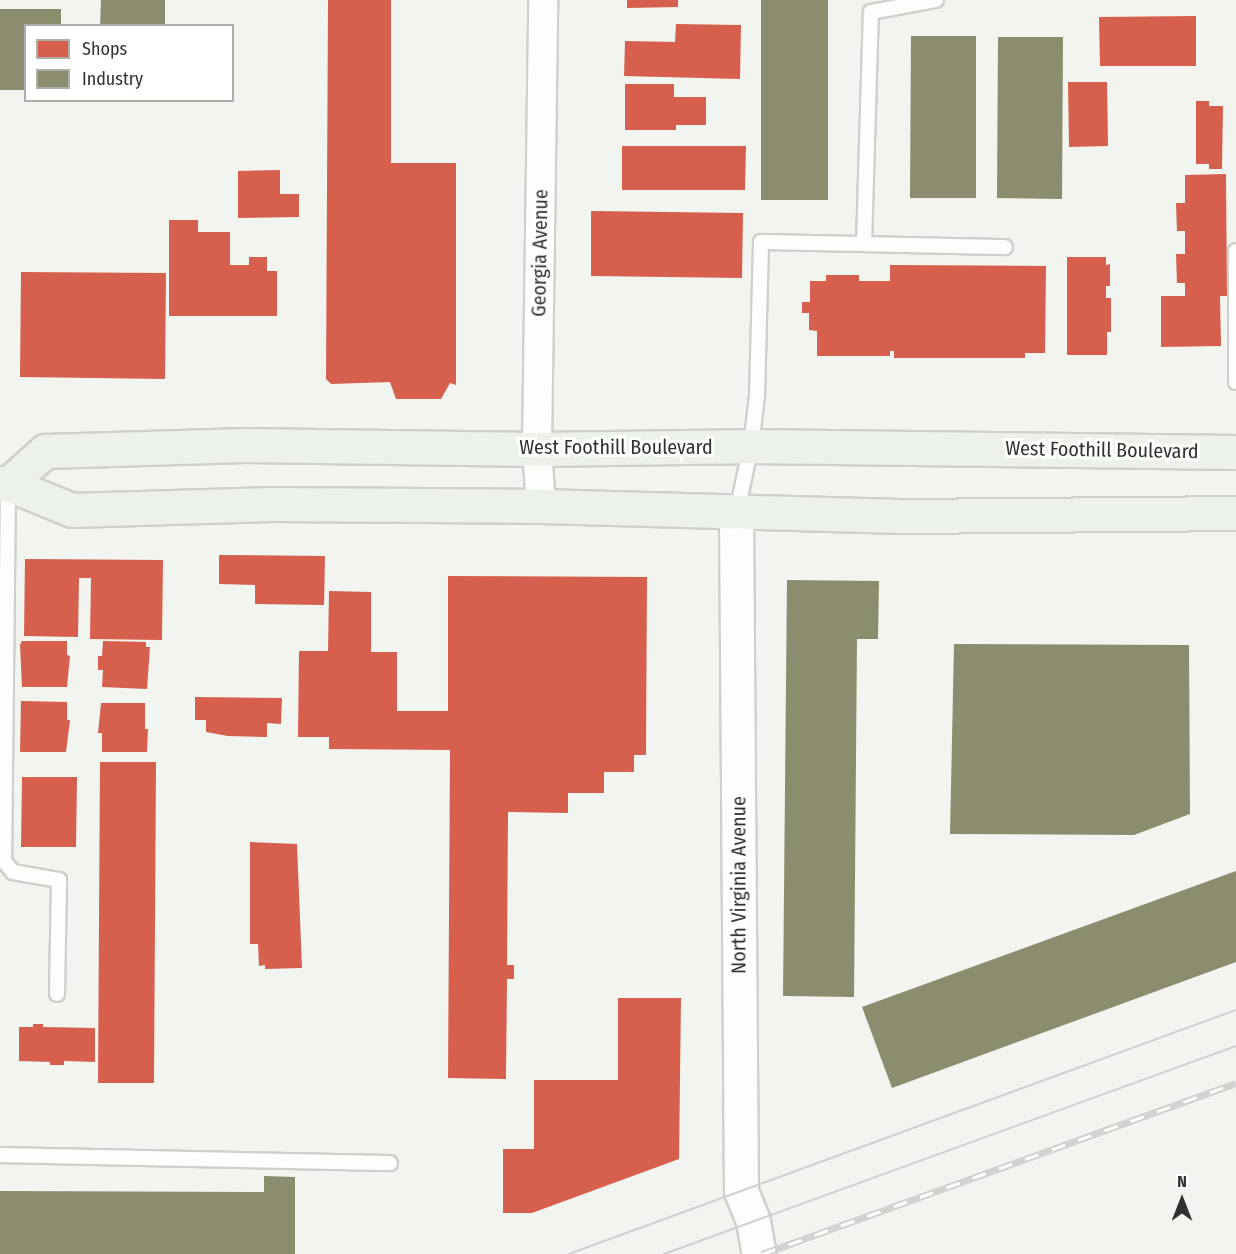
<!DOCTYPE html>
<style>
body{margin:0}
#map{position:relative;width:1236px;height:1254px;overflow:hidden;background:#f1f4ef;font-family:"Fira Sans Condensed",sans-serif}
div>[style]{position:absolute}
.shops>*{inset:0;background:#d6604d}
.industry>*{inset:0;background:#8c8c6e}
.roads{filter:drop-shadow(2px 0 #ced0cc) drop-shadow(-2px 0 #ced0cc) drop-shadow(0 2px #ced0cc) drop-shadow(0 -2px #ced0cc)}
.service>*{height:14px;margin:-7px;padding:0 7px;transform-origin:7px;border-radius:7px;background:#fdfdfd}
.minor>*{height:28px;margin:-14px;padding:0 14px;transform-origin:14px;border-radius:14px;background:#fdfdfd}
.tertiary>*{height:33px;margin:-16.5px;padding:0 16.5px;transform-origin:16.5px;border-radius:16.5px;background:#fdfdfd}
.primary>*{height:33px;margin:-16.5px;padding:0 16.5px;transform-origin:16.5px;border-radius:16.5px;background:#ecf1ea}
.tram>*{height:1.5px;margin:-0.75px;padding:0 0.75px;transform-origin:0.75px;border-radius:0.75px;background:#cfd0cf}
.rail>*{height:7px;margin-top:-3.5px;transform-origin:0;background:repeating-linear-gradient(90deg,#fff 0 14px,#cfd0cf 0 28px);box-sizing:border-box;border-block:2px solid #cfd0cf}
span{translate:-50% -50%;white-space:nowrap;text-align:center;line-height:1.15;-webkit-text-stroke:6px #fff;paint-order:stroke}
.street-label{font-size:20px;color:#313230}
.legend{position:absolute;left:24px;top:24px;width:210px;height:78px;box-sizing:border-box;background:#fff;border:2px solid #adadac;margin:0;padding:8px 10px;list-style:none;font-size:18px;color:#313230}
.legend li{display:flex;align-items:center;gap:12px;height:30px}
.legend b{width:30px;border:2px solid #adadac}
.north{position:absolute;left:1152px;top:1170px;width:60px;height:60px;-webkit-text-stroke:4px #fff;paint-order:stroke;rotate:0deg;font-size:16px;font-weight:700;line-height:24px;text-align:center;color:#313230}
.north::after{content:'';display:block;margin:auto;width:21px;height:27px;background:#313230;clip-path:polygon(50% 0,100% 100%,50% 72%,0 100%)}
</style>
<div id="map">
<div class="shops">
<div style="clip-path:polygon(328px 0,391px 0,391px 163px,456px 163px,456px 385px,450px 383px,441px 399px,396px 399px,390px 382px,331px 384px,326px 379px)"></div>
<div style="clip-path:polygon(627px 0,678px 0,678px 7px,627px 8px)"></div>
<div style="clip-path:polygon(1196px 16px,1196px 66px,1100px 66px,1099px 17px)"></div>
<div style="clip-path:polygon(676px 24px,741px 25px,740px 79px,624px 76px,625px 41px,675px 42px)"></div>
<div style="clip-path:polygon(1068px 82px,1107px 82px,1108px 146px,1069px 147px)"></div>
<div style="clip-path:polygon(625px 84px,674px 84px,674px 97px,706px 97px,706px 125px,676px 125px,676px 130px,625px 130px)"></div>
<div style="clip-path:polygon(1196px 101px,1209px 101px,1209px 106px,1223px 106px,1222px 169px,1209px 169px,1209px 164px,1196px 164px)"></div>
<div style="clip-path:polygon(622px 146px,746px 146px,745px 190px,622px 190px)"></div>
<div style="clip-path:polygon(280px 170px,280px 194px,299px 194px,299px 217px,238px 218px,238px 171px)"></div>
<div style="clip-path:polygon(1226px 174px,1227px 296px,1220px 296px,1221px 346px,1161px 347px,1161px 296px,1185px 296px,1185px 283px,1177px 283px,1176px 254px,1185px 254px,1185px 231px,1177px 231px,1176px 203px,1185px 203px,1185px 175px)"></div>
<div style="clip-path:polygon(591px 211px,743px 213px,742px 278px,591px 276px)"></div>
<div style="clip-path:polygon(169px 220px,198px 220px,198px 232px,230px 232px,230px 265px,249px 265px,249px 257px,267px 257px,267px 271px,277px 271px,277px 316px,169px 316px)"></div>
<div style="clip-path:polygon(1067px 257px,1106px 257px,1106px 265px,1110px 264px,1110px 286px,1106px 286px,1106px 298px,1111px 298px,1111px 332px,1107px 332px,1107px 355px,1067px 355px)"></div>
<div style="clip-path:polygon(890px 265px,1046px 266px,1045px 353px,1025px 353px,1025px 358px,894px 358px,894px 351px,890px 351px,890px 356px,817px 356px,817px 331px,809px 330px,809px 313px,802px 313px,802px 302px,810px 302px,810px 281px,826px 281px,826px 275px,859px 275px,859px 281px,890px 281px)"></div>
<div style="clip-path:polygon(21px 272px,166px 273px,165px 379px,20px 377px)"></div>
<div style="clip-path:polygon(219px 555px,325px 556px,324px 605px,255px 604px,255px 585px,219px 584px)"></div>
<div style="clip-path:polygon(25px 559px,163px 560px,162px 640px,90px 639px,91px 578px,79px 578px,78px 637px,24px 636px)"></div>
<div style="clip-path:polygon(448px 576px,647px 577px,646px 755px,634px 755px,634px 772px,604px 772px,604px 793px,568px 793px,568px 813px,508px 812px,507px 965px,514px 965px,514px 979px,507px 979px,506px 1079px,448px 1078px,450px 750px,329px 749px,329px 737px,298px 737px,299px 651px,328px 651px,329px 591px,371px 592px,371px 652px,397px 652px,397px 711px,448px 711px)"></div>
<div style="clip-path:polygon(22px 641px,67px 641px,67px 655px,70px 656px,67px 687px,22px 687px,20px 645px)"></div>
<div style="clip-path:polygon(103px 641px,146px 642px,146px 647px,150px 647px,147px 689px,102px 687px,103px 670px,98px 670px,98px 656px,102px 656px)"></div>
<div style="clip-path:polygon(195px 697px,282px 698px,281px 724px,267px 723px,267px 737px,228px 736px,206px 732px,206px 720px,195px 720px)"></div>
<div style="clip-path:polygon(21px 701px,67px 702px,67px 720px,70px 720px,66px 752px,20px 752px)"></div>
<div style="clip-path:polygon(101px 703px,145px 703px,145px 729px,148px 729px,147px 752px,102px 752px,102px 733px,98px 733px)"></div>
<div style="clip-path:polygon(100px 762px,156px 762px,154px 1083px,98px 1083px)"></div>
<div style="clip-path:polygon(22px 777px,77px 777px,76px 847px,21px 847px)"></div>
<div style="clip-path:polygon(250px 842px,297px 844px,302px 968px,265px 969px,265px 965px,259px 966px,258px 944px,250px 944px)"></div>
<div style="clip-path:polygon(618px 998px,681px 998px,679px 1159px,532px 1213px,503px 1213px,503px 1149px,534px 1149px,534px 1080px,618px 1080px)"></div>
<div style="clip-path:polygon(33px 1024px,43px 1024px,43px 1027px,95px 1028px,95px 1062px,64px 1061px,64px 1065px,50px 1065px,50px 1062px,19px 1061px,19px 1027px,33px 1027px)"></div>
</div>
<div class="industry">
<div style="clip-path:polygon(101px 0,165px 0,165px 26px,100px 26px)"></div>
<div style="clip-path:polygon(761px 0,828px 0,828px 200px,761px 200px)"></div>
<div style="clip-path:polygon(0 9px,61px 9px,61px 26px,26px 26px,26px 90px,0 90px)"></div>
<div style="clip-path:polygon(911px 36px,976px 36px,976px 198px,910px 198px)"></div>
<div style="clip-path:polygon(998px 37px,1063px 37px,1062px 199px,997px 198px)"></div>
<div style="clip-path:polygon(787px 580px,879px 581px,878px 639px,857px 639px,854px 997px,783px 996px)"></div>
<div style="clip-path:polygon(954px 644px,1189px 645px,1190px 814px,1134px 835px,950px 834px)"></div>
<div style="clip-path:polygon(1236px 871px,1236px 962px,892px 1088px,862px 1007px)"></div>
<div style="clip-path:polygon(264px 1176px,295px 1177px,295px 1254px,0 1254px,0 1191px,264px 1192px)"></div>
</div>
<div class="roads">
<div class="service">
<div style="left:864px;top:244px;width:232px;rotate:-88.3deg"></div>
<div style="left:871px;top:12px;width:66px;rotate:-10.5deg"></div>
<div style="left:1236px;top:251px;width:131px;rotate:90deg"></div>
<div style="left:8px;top:486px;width:375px;rotate:90.6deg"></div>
<div style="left:4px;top:861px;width:14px;rotate:51deg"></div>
<div style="left:13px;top:872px;width:47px;rotate:9.9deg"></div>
<div style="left:59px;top:880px;width:114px;rotate:91deg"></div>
<div style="left:737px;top:511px;width:66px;rotate:-77.8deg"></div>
<div style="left:751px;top:446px;width:50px;rotate:-83.2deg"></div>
<div style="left:757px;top:396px;width:154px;rotate:-88.5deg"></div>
<div style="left:761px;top:242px;width:244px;rotate:1.2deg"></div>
<div style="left:0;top:1155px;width:390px;rotate:1.2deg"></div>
</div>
<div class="minor">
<div style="left:541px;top:506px;width:57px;rotate:-94deg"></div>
<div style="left:537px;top:449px;width:449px;rotate:-89.2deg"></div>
</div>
<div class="tertiary">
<div style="left:736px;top:513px;width:678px;rotate:89.58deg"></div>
<div style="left:741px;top:1191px;width:32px;rotate:68deg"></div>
<div style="left:753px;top:1221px;width:34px;rotate:80deg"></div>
</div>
<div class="primary">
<div style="left:0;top:483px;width:8px;rotate:7deg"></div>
<div style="left:8px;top:484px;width:69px;rotate:22.1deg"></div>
<div style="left:72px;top:510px;width:200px;rotate:-1.7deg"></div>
<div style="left:272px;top:504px;width:269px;rotate:0.4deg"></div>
<div style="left:541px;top:506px;width:360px;rotate:1.6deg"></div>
<div style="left:901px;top:516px;width:335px;rotate:-0.5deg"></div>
<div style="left:8px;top:484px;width:50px;rotate:-41.7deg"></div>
<div style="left:45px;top:451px;width:200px;rotate:-1.7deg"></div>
<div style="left:245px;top:445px;width:292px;rotate:0.8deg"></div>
<div style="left:537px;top:449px;width:214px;rotate:-0.8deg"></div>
<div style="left:751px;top:446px;width:485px;rotate:0.7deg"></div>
</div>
</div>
<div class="tram">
<div style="left:569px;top:1254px;width:710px;rotate:-20.09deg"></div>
<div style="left:664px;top:1254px;width:609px;rotate:-19.98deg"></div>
</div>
<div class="rail">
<div style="left:762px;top:1254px;width:504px;rotate:-19.84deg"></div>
</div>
<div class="street-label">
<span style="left:540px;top:253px;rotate:-89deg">Georgia Avenue</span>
<span style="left:616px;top:447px">West Foothill Boulevard</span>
<span style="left:1102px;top:450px;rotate:1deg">West Foothill Boulevard</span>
<span style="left:739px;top:885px;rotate:-90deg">North Virginia Avenue</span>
</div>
<ul class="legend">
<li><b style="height:16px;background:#d6604d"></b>Shops</li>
<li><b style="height:16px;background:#8c8c6e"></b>Industry</li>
</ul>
<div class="north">N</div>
</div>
